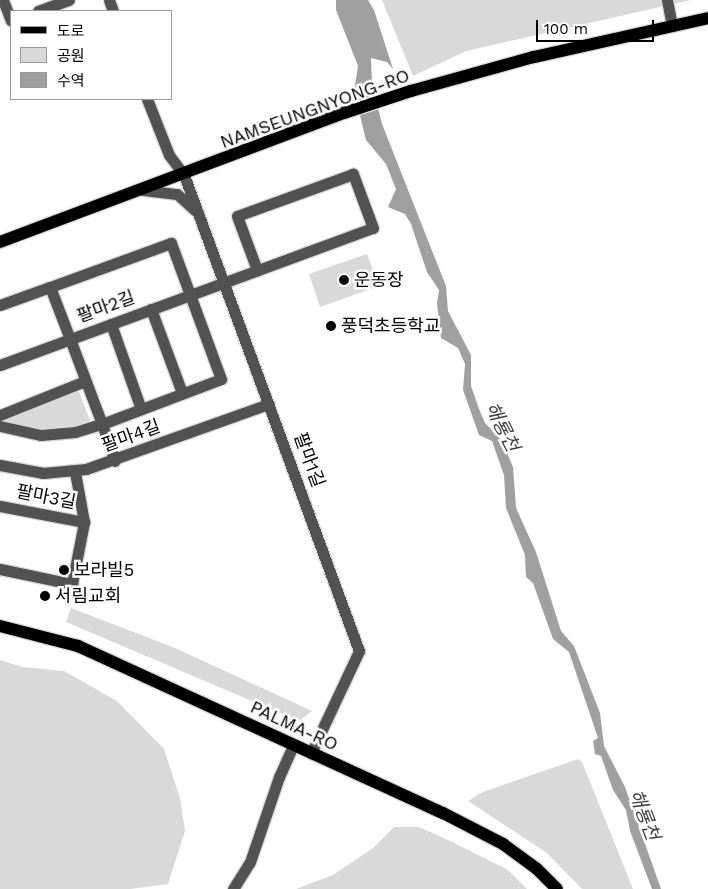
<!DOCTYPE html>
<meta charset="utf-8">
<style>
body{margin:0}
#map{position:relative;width:708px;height:889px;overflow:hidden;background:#fff;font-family:"Work Sans","Noto Sans KR",sans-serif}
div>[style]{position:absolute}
.green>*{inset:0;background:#d9d9d9}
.water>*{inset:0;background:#a0a0a0}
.roads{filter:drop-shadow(1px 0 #dbdbdb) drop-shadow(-1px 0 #dbdbdb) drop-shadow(0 1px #dbdbdb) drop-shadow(0 -1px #dbdbdb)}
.minor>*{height:11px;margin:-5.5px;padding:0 5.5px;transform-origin:5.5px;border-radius:5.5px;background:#525252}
.major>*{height:12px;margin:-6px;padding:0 6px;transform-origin:6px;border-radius:6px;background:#000}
.dots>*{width:14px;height:14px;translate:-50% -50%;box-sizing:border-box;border:2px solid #fff;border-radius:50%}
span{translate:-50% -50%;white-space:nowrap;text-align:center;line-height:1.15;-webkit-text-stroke:5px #fff;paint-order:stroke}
.street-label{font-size:18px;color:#000}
.poi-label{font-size:18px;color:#000}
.left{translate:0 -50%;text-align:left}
.water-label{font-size:19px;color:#414141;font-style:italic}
.legend{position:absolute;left:10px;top:10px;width:162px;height:90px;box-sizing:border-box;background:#fff;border:1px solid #999;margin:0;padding:6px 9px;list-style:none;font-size:15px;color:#000}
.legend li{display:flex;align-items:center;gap:10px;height:25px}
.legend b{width:25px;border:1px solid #999}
.scale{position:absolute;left:536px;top:20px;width:118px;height:22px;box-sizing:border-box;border:2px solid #000;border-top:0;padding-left:6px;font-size:15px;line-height:18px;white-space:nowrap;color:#000;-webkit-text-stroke:4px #fff;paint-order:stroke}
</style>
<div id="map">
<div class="green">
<div style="clip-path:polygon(382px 0,691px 0,466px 51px,413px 76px)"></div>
<div style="clip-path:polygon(367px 254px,379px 286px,320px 307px,309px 274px)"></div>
<div style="clip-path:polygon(78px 389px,91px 423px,46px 432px,2px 425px,3px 418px)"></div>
<div style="clip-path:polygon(71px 608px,175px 648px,312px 711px,299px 721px,66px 622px)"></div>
<div style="clip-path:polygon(0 660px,22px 667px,64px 671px,117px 701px,164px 749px,180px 798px,185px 831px,168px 884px,130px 889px,0 889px)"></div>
<div style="clip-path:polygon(578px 759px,582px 762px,633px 889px,582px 889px,547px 853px,468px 801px,483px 792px)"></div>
<div style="clip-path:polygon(394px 827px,419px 827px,448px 840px,508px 870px,527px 889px,296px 889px,333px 875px,373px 848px)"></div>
</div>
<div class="water">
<div style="clip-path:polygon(336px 0,368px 0,374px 10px,393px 69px,387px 62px,371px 58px,372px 84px,382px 124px,446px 286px,448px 311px,471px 355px,471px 386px,479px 409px,485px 423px,502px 441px,513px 467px,516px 508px,536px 552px,561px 631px,574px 646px,600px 713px,604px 746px,625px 787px,661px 889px,652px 889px,630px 831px,626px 810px,613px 790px,601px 756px,595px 754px,593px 741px,598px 738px,569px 652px,553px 639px,533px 583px,526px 577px,525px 555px,506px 508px,504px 475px,492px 441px,479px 435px,463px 390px,465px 364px,458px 348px,441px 338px,437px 303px,439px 290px,427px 272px,411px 224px,405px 214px,388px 207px,396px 189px,386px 164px,366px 140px,354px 91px,358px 66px,336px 10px)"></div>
</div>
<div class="roads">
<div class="minor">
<div style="left:3px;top:0;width:22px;rotate:69deg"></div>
<div style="left:109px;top:0;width:12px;rotate:70deg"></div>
<div style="left:667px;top:0;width:26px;rotate:79deg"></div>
<div style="left:38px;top:11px;width:33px;rotate:-20deg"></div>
<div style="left:147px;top:99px;width:60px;rotate:68.6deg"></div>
<div style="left:169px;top:155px;width:25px;rotate:53deg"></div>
<div style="left:184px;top:175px;width:507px;rotate:69.81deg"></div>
<div style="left:359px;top:651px;width:113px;rotate:115.2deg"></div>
<div style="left:143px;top:190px;width:34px;rotate:7deg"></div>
<div style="left:177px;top:194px;width:24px;rotate:42deg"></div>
<div style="left:0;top:305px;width:53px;rotate:-19.8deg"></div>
<div style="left:151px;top:309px;width:90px;rotate:69.7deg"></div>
<div style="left:111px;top:324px;width:90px;rotate:70.6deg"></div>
<div style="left:0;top:365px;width:397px;rotate:-20.2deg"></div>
<div style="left:373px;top:228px;width:58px;rotate:-110.3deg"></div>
<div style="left:353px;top:174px;width:123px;rotate:160.1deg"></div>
<div style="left:237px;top:216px;width:58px;rotate:69.7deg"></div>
<div style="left:0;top:415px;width:92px;rotate:-21.8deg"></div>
<div style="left:0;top:426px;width:42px;rotate:12.4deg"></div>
<div style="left:41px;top:435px;width:34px;rotate:-5deg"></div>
<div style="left:75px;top:432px;width:28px;rotate:-17deg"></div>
<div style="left:102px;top:424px;width:127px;rotate:-20.7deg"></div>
<div style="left:221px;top:379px;width:145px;rotate:-110.2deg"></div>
<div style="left:171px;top:243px;width:129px;rotate:160deg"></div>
<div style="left:50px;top:287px;width:56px;rotate:69deg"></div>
<div style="left:70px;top:339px;width:91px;rotate:69.4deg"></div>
<div style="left:102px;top:424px;width:39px;rotate:71deg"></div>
<div style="left:0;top:465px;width:44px;rotate:10.5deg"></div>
<div style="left:43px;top:473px;width:43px;rotate:-5.3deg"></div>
<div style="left:86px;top:469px;width:194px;rotate:-19.6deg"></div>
<div style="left:0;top:506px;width:86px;rotate:10.8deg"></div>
<div style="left:0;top:569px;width:74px;rotate:11.8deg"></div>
<div style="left:72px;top:584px;width:63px;rotate:-79deg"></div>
<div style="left:84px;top:522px;width:51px;rotate:-100.2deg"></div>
<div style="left:233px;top:889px;width:32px;rotate:-58deg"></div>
<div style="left:250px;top:862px;width:90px;rotate:-71.2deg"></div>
<div style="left:279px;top:777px;width:34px;rotate:-66deg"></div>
</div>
<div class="major">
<div style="left:0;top:242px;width:367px;rotate:-20.6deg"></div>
<div style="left:344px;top:113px;width:71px;rotate:-18.2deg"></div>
<div style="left:411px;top:91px;width:128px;rotate:-15.5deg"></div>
<div style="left:534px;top:57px;width:178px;rotate:-12.6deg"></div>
<div style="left:0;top:626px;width:81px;rotate:14.4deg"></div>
<div style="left:78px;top:646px;width:401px;rotate:24.6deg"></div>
<div style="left:443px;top:813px;width:68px;rotate:27.3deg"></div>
<div style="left:503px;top:844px;width:42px;rotate:36.3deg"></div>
<div style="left:537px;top:869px;width:28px;rotate:45deg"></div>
</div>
</div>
<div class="dots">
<div style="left:344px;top:280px;background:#000"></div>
<div style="left:331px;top:326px;background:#000"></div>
<div style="left:64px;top:570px;background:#000"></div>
<div style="left:45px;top:596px;background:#000"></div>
</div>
<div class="street-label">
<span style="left:315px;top:109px;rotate:-20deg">NAMSEUNGNYONG-RO</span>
<span style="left:106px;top:307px;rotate:-20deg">팔마2길</span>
<span style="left:131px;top:436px;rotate:-20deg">팔마4길</span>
<span style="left:309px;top:460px;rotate:70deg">팔마1길</span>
<span style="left:46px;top:497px;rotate:11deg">팔마3길</span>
<span style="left:294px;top:726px;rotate:25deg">PALMA-RO</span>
</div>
<div class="poi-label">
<span class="left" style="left:354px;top:280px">운동장</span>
<span class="left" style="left:341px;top:326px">풍덕초등학교</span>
<span class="left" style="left:74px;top:570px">보라빌5</span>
<span class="left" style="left:55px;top:596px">서림교회</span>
</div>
<div class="water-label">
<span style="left:502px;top:427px;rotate:63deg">해룡천</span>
<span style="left:644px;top:815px;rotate:69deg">해룡천</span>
</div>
<ul class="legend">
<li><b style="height:6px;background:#000"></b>도로</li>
<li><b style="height:14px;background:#d9d9d9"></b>공원</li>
<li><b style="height:14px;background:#a0a0a0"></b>수역</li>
</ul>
<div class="scale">100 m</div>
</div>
